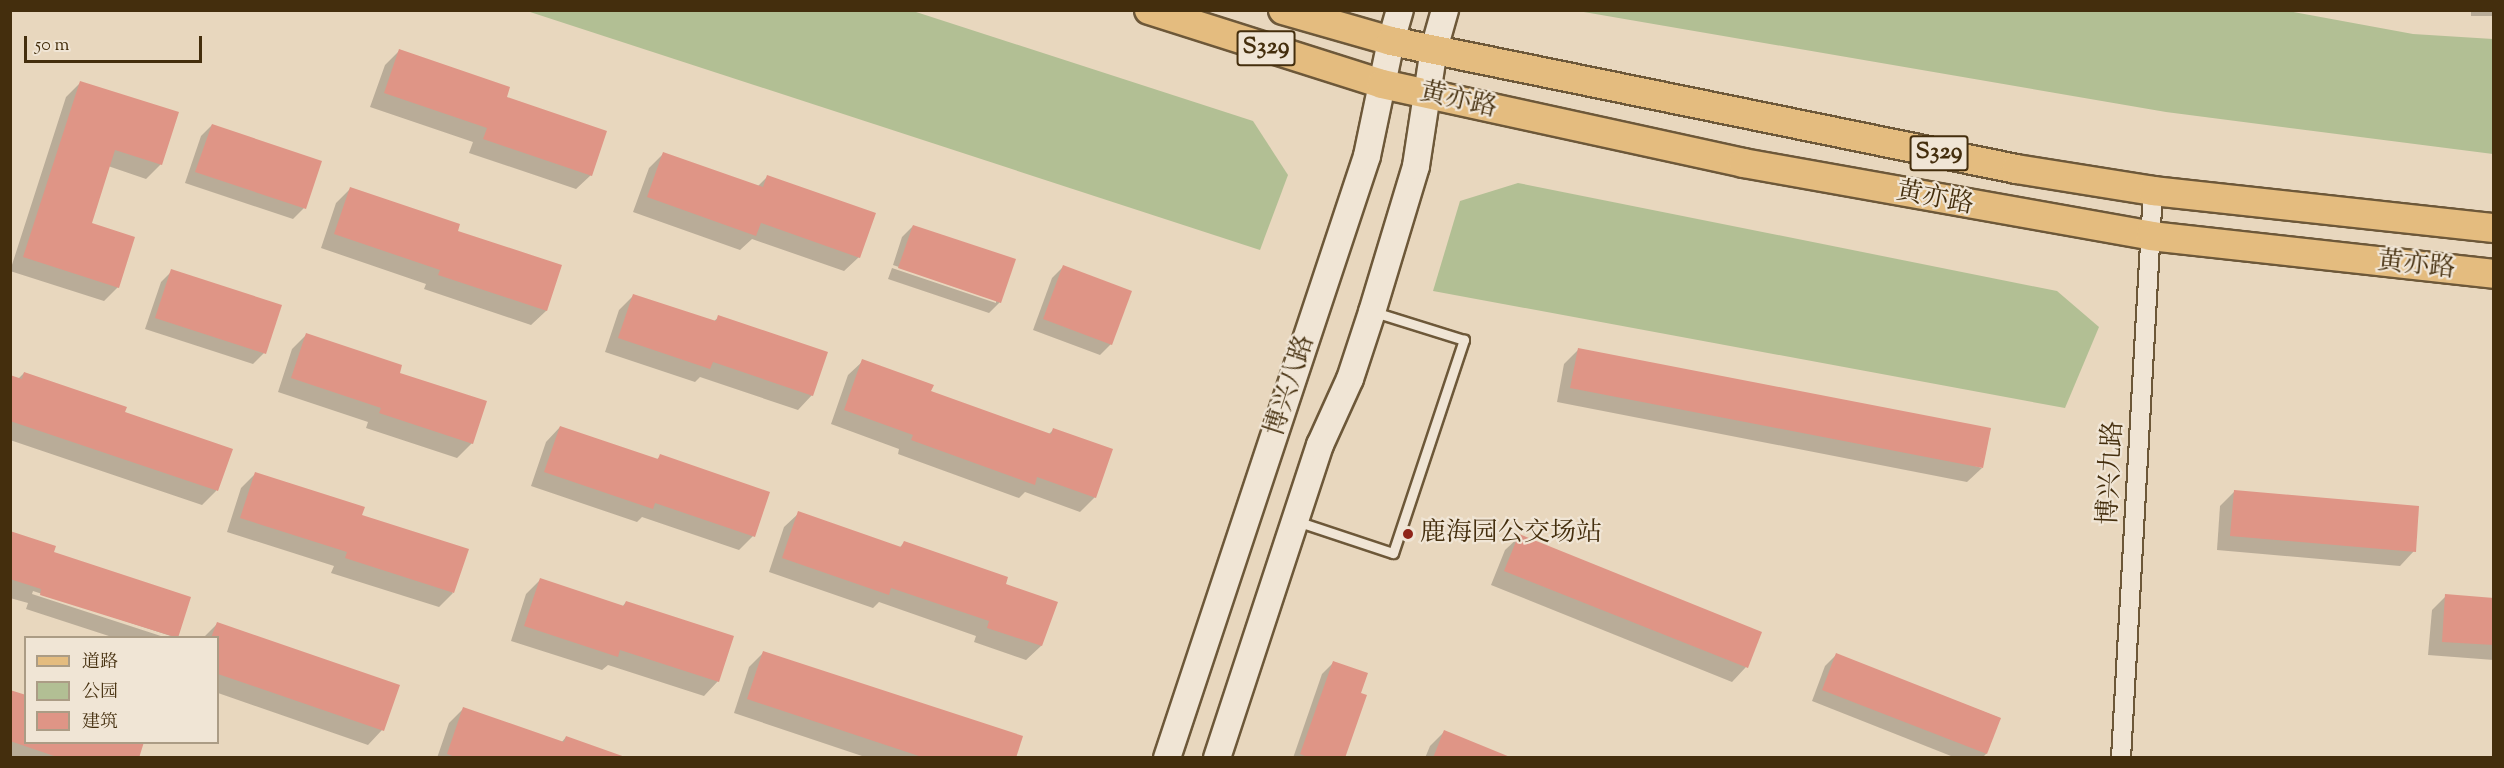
<!DOCTYPE html>
<meta charset="utf-8">
<style>
body{margin:0}
#map{position:relative;width:2504px;height:768px;overflow:hidden;background:#e8d7be;font-family:"Sorts Mill Goudy","Noto Serif SC",serif}
div>[style]{position:absolute}
.green>*{inset:0;background:#b2bf94}
.shadow>*{inset:0;background:#0003}
.building>*{inset:0;background:#df9586}
.roads{filter:drop-shadow(2px 0 #6d5839) drop-shadow(-2px 0 #6d5839) drop-shadow(0 2px #6d5839) drop-shadow(0 -2px #6d5839)}
.lane>*{height:9px;margin:-4.5px;padding:0 4.5px;transform-origin:4.5px;border-radius:4.5px;background:#f0e5d5}
.street>*{height:18px;margin:-9px;padding:0 9px;transform-origin:9px;border-radius:9px;background:#f0e5d5}
.secondary>*{height:26px;margin:-13px;padding:0 13px;transform-origin:13px;border-radius:13px;background:#f0e5d5}
.primary>*{height:28px;margin:-14px;padding:0 14px;transform-origin:14px;border-radius:14px;background:#e4bc7f}
.dots>*{width:16px;height:16px;translate:-50% -50%;box-sizing:border-box;border:3px solid #f0e5d5;border-radius:50%}
span{translate:-50% -50%;white-space:nowrap;text-align:center;line-height:1.15;-webkit-text-stroke:4.5px #f0e5d5;paint-order:stroke}
.shield-label span{padding:2px 4px;background:#f0e5d5;border:2px solid;border-radius:4px;-webkit-text-stroke-width:0}
.shield-label{font-size:24px;color:#442e0d;font-weight:700}
.street-label{font-size:26px;color:#442e0d}
.poi-label{font-size:26px;color:#442e0d}
.left{translate:0 -50%;text-align:left}
.frame{position:absolute;inset:0;border:12px solid #442e0d;pointer-events:none}
.legend{position:absolute;left:24px;top:636px;width:195px;height:108px;box-sizing:border-box;background:#f0e5d5;border:2px solid #ab9c85;margin:0;padding:8px 10px;list-style:none;font-size:18px;color:#442e0d}
.legend li{display:flex;align-items:center;gap:12px;height:30px}
.legend b{width:30px;border:2px solid #ab9c85}
.scale{position:absolute;left:24px;top:36px;width:178px;height:27px;box-sizing:border-box;border:3px solid #442e0d;border-top:0;padding-left:8px;font-size:18px;line-height:21px;white-space:nowrap;color:#442e0d;-webkit-text-stroke:4px #f0e5d5;paint-order:stroke}
</style>
<div id="map">
<div class="green">
<div style="clip-path:polygon(527px 11px,913px 11px,1253px 121px,1288px 175px,1260px 250px)"></div>
<div style="clip-path:polygon(2288px 11px,2413px 34px,2493px 39px,2493px 154px,2166px 112px,1578px 11px)"></div>
<div style="clip-path:polygon(1518px 183px,2057px 291px,2099px 327px,2065px 408px,1433px 291px,1460px 201px)"></div>
</div>
<div class="shadow">
<div style="clip-path:polygon(2471px 10px,2494px 10px,2494px 16px,2471px 16px)"></div>
<div style="clip-path:polygon(399px 51px,505px 98px,591px 175px,576px 189px,469px 153px,473px 142px,370px 107px,385px 65px)"></div>
<div style="clip-path:polygon(81px 82px,161px 164px,146px 179px,108px 166px,90px 224px,118px 287px,104px 301px,10px 271px,66px 97px)"></div>
<div style="clip-path:polygon(212px 125px,304px 208px,293px 219px,185px 183px,201px 136px)"></div>
<div style="clip-path:polygon(663px 154px,757px 187px,768px 176px,859px 257px,844px 271px,752px 239px,740px 250px,633px 212px,649px 168px)"></div>
<div style="clip-path:polygon(351px 188px,456px 232px,560px 266px,546px 311px,531px 325px,424px 289px,426px 284px,321px 248px,336px 203px)"></div>
<div style="clip-path:polygon(913px 226px,1000px 302px,989px 313px,888px 279px,892px 268px,996px 303px,996px 300px,893px 265px,902px 237px)"></div>
<div style="clip-path:polygon(1063px 267px,1111px 344px,1100px 355px,1033px 330px,1052px 278px)"></div>
<div style="clip-path:polygon(172px 271px,264px 353px,253px 364px,145px 329px,161px 282px)"></div>
<div style="clip-path:polygon(633px 296px,713px 322px,719px 317px,812px 395px,798px 410px,700px 377px,695px 382px,605px 352px,619px 310px)"></div>
<div style="clip-path:polygon(306px 335px,398px 374px,472px 443px,457px 458px,366px 428px,368px 422px,278px 392px,292px 349px)"></div>
<div style="clip-path:polygon(1578px 350px,1982px 468px,1967px 482px,1557px 402px,1564px 364px)"></div>
<div style="clip-path:polygon(863px 361px,929px 392px,1048px 435px,1054px 429px,1095px 497px,1080px 512px,1025px 492px,1019px 498px,898px 454px,899px 449px,831px 424px,848px 375px)"></div>
<div style="clip-path:polygon(24px 373px,123px 413px,231px 449px,216px 491px,202px 505px,10px 440px,10px 377px,18px 379px)"></div>
<div style="clip-path:polygon(560px 427px,656px 460px,661px 456px,753px 536px,739px 550px,642px 517px,637px 522px,531px 486px,546px 442px)"></div>
<div style="clip-path:polygon(255px 474px,360px 516px,453px 593px,439px 607px,331px 573px,334px 566px,227px 532px,241px 488px)"></div>
<div style="clip-path:polygon(2235px 491px,2414px 551px,2400px 566px,2217px 550px,2220px 506px)"></div>
<div style="clip-path:polygon(799px 513px,899px 548px,904px 543px,1004px 585px,1056px 603px,1041px 646px,1026px 660px,974px 642px,976px 636px,879px 602px,873px 608px,769px 572px,784px 527px)"></div>
<div style="clip-path:polygon(10px 532px,52px 553px,177px 638px,33px 591px,32px 594px,167px 638px,115px 638px,26px 609px,28px 603px,10px 598px)"></div>
<div style="clip-path:polygon(1520px 536px,1760px 633px,1746px 667px,1732px 682px,1491px 585px,1505px 550px)"></div>
<div style="clip-path:polygon(540px 580px,622px 607px,626px 602px,718px 681px,704px 696px,608px 665px,602px 670px,511px 641px,526px 594px)"></div>
<div style="clip-path:polygon(2446px 596px,2494px 599px,2494px 660px,2428px 655px,2432px 610px)"></div>
<div style="clip-path:polygon(217px 624px,398px 686px,382px 730px,368px 745px,218px 693px,218px 638px,203px 638px)"></div>
<div style="clip-path:polygon(764px 652px,1014px 758px,868px 758px,734px 713px,749px 667px)"></div>
<div style="clip-path:polygon(1836px 655px,2000px 718px,1986px 754px,1982px 758px,1956px 758px,1812px 701px,1825px 666px)"></div>
<div style="clip-path:polygon(1333px 663px,1359px 694px,1343px 758px,1293px 758px,1322px 674px)"></div>
<div style="clip-path:polygon(10px 692px,26px 742px,137px 758px,10px 758px)"></div>
<div style="clip-path:polygon(463px 709px,561px 743px,566px 737px,625px 758px,437px 758px,449px 723px)"></div>
<div style="clip-path:polygon(1444px 732px,1507px 758px,1425px 758px,1430px 746px)"></div>
</div>
<div class="building">
<div style="clip-path:polygon(399px 49px,510px 87px,507px 97px,607px 131px,592px 176px,483px 139px,487px 128px,384px 93px)"></div>
<div style="clip-path:polygon(80px 81px,179px 112px,162px 165px,115px 150px,92px 223px,135px 237px,119px 288px,23px 257px)"></div>
<div style="clip-path:polygon(212px 124px,322px 161px,306px 209px,195px 172px)"></div>
<div style="clip-path:polygon(663px 152px,763px 187px,767px 175px,876px 213px,860px 258px,761px 223px,756px 236px,647px 197px)"></div>
<div style="clip-path:polygon(350px 187px,460px 224px,458px 231px,562px 265px,547px 311px,438px 275px,440px 270px,334px 234px)"></div>
<div style="clip-path:polygon(913px 225px,1016px 259px,1001px 303px,898px 268px)"></div>
<div style="clip-path:polygon(1063px 265px,1132px 291px,1112px 345px,1043px 319px)"></div>
<div style="clip-path:polygon(171px 269px,282px 305px,266px 354px,155px 318px)"></div>
<div style="clip-path:polygon(633px 294px,716px 321px,718px 315px,828px 352px,813px 396px,713px 362px,710px 369px,618px 338px)"></div>
<div style="clip-path:polygon(306px 333px,402px 365px,400px 373px,487px 401px,473px 444px,379px 413px,381px 408px,291px 378px)"></div>
<div style="clip-path:polygon(1578px 348px,1991px 428px,1983px 468px,1570px 388px)"></div>
<div style="clip-path:polygon(862px 359px,934px 385px,931px 391px,1051px 434px,1053px 428px,1113px 449px,1096px 498px,1037px 477px,1035px 485px,911px 440px,913px 435px,844px 410px)"></div>
<div style="clip-path:polygon(24px 372px,127px 407px,125px 412px,233px 449px,218px 491px,10px 421px,10px 375px,22px 379px)"></div>
<div style="clip-path:polygon(560px 426px,658px 459px,660px 454px,770px 492px,755px 537px,655px 503px,653px 509px,544px 472px)"></div>
<div style="clip-path:polygon(255px 472px,365px 507px,362px 515px,469px 549px,454px 593px,345px 558px,347px 552px,240px 518px)"></div>
<div style="clip-path:polygon(2234px 490px,2419px 506px,2416px 552px,2230px 536px)"></div>
<div style="clip-path:polygon(798px 511px,901px 547px,904px 541px,1008px 577px,1006px 584px,1058px 602px,1042px 646px,987px 628px,989px 621px,891px 588px,889px 595px,782px 558px)"></div>
<div style="clip-path:polygon(10px 531px,56px 546px,54px 552px,191px 597px,178px 638px,40px 595px,41px 589px,10px 579px)"></div>
<div style="clip-path:polygon(1519px 534px,1762px 632px,1748px 668px,1504px 571px)"></div>
<div style="clip-path:polygon(540px 578px,624px 606px,626px 601px,734px 636px,719px 682px,620px 650px,618px 657px,524px 626px)"></div>
<div style="clip-path:polygon(2445px 594px,2494px 598px,2494px 645px,2442px 642px)"></div>
<div style="clip-path:polygon(217px 622px,400px 685px,384px 731px,218px 674px,218px 638px,211px 638px)"></div>
<div style="clip-path:polygon(763px 651px,1023px 736px,1016px 758px,925px 758px,747px 699px)"></div>
<div style="clip-path:polygon(1836px 653px,2001px 718px,1987px 754px,1822px 690px)"></div>
<div style="clip-path:polygon(1333px 661px,1368px 673px,1361px 693px,1367px 695px,1345px 758px,1310px 758px,1300px 754px)"></div>
<div style="clip-path:polygon(10px 690px,26px 695px,26px 742px,144px 742px,139px 758px,60px 758px,10px 741px)"></div>
<div style="clip-path:polygon(463px 707px,564px 742px,566px 736px,628px 758px,458px 758px,447px 754px)"></div>
<div style="clip-path:polygon(1444px 730px,1510px 757px,1510px 758px,1433px 758px)"></div>
</div>
<div class="roads">
<div class="lane">
<div style="left:1296px;top:521px;width:102px;rotate:18.3deg"></div>
<div style="left:1393px;top:553px;width:225px;rotate:-71.6deg"></div>
<div style="left:1464px;top:340px;width:94px;rotate:-162.7deg"></div>
</div>
<div class="street">
<div style="left:2121px;top:758px;width:568px;rotate:-86.77deg"></div>
</div>
<div class="secondary">
<div style="left:1167px;top:758px;width:634px;rotate:-71.62deg"></div>
<div style="left:1367px;top:156px;width:117px;rotate:-78.2deg"></div>
<div style="left:1391px;top:41px;width:32px;rotate:-74deg"></div>
<div style="left:1217px;top:758px;width:330px;rotate:-71.8deg"></div>
<div style="left:1320px;top:445px;width:72px;rotate:-65.6deg"></div>
<div style="left:1350px;top:379px;width:71px;rotate:-71.8deg"></div>
<div style="left:1372px;top:312px;width:152px;rotate:-73.2deg"></div>
<div style="left:1416px;top:166px;width:118px;rotate:-81.3deg"></div>
<div style="left:1434px;top:49px;width:41px;rotate:-74.2deg"></div>
</div>
<div class="primary">
<div style="left:1149px;top:10px;width:244px;rotate:17.6deg"></div>
<div style="left:1382px;top:84px;width:370px;rotate:12.3deg"></div>
<div style="left:1743px;top:163px;width:414px;rotate:10.1deg"></div>
<div style="left:2151px;top:236px;width:345px;rotate:6.3deg"></div>
<div style="left:1283px;top:10px;width:112px;rotate:16deg"></div>
<div style="left:1391px;top:41px;width:638px;rotate:11.57deg"></div>
<div style="left:2016px;top:169px;width:139px;rotate:9.1deg"></div>
<div style="left:2153px;top:191px;width:343px;rotate:6.2deg"></div>
</div>
</div>
<div class="dots">
<div style="left:1408px;top:534px;background:#8f2418"></div>
</div>
<div class="shield-label">
<span style="left:1266px;top:48px">S329</span>
<span style="left:1939px;top:153px">S329</span>
</div>
<div class="street-label">
<span style="left:1458px;top:101px;rotate:13deg">黄亦路</span>
<span style="left:1935px;top:199px;rotate:11deg">黄亦路</span>
<span style="left:2416px;top:266px;rotate:6deg">黄亦路</span>
<span style="left:1291px;top:386px;rotate:-72deg">博兴八路</span>
<span style="left:2112px;top:473px;rotate:-87deg">博兴九路</span>
</div>
<div class="poi-label">
<span class="left" style="left:1420px;top:534px">鹿海园公交场站</span>
</div>
<div class="frame"></div>
<ul class="legend">
<li><b style="height:8px;background:#e4bc7f"></b>道路</li>
<li><b style="height:16px;background:#b2bf94"></b>公园</li>
<li><b style="height:16px;background:#df9586"></b>建筑</li>
</ul>
<div class="scale">50 m</div>
</div>
